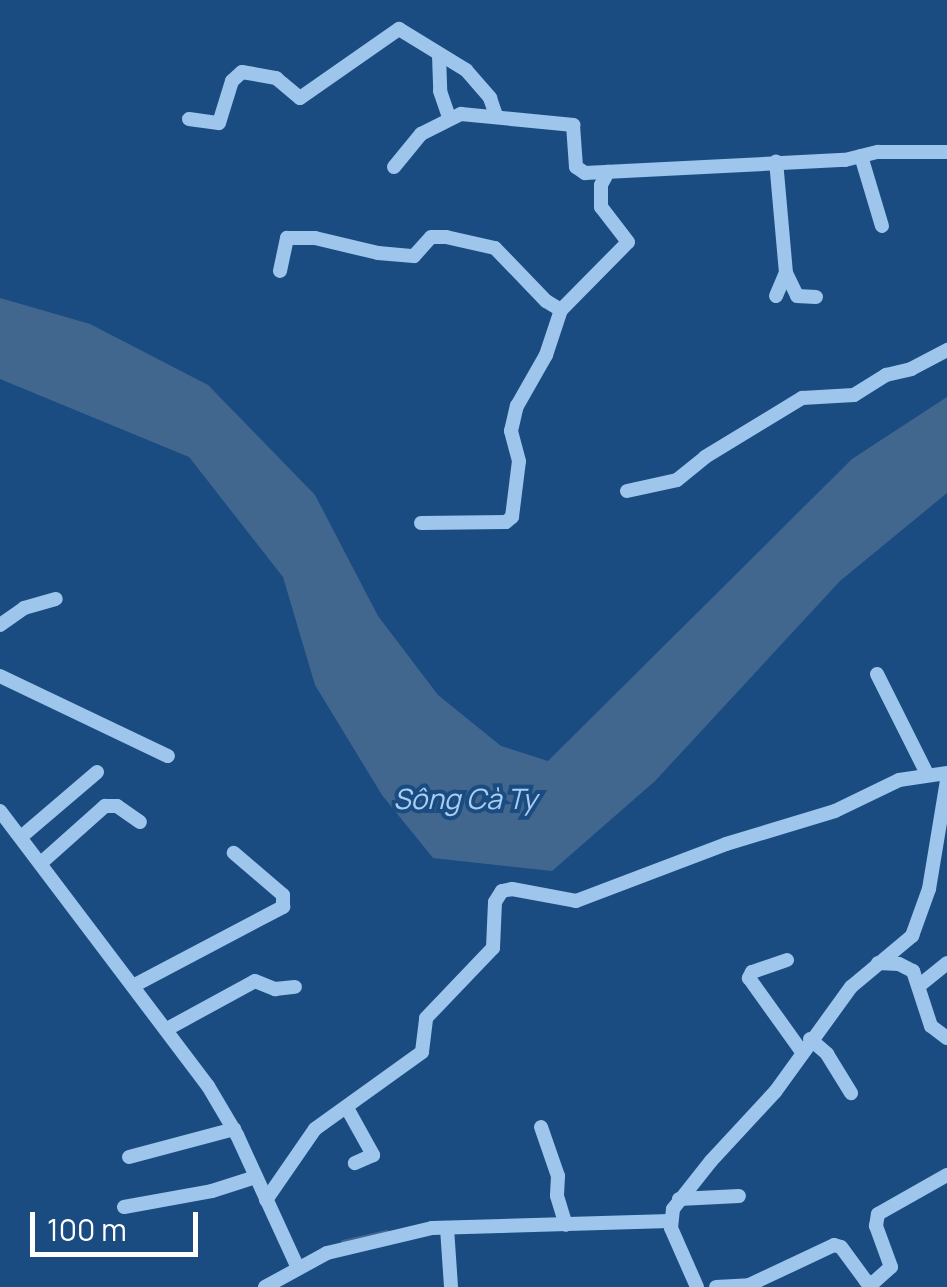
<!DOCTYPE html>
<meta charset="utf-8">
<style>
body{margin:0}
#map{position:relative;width:947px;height:1287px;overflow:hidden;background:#1a4c82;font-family:Manrope,sans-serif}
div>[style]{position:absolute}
.water>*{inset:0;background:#42678f}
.stream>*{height:4px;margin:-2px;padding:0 2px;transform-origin:2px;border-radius:2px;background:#42678f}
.minor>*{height:14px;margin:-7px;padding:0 7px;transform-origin:7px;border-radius:7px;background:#9ec5eb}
span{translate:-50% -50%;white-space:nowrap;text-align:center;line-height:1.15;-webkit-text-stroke:8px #1a4c82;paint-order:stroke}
.water-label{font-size:28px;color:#a9cef2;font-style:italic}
.scale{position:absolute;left:30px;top:1212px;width:168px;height:45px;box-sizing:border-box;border:5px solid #fff;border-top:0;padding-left:12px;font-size:30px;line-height:35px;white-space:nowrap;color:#fff;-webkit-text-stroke:8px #1a4c82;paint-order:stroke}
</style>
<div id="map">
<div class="water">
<div style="clip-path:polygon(0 298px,90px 324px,208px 385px,315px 495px,378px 616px,438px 695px,501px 746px,548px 761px,852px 459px,947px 397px,947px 493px,840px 581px,655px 781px,552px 871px,433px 858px,382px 795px,315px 685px,283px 577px,189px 457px,0 379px)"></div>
</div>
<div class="stream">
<div style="left:343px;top:1242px;width:45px;rotate:-12.8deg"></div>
</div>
<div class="minor">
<div style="left:439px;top:55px;width:36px;rotate:88deg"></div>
<div style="left:440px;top:91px;width:28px;rotate:71deg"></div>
<div style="left:189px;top:119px;width:30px;rotate:8deg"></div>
<div style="left:219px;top:123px;width:44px;rotate:-72.8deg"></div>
<div style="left:232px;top:81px;width:13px;rotate:-42deg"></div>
<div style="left:242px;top:72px;width:35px;rotate:10deg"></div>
<div style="left:276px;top:78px;width:31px;rotate:40deg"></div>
<div style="left:300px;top:98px;width:121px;rotate:-34.9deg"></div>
<div style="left:399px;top:29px;width:79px;rotate:31.5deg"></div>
<div style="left:466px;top:70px;width:37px;rotate:49deg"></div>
<div style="left:490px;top:98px;width:18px;rotate:71deg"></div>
<div style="left:861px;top:156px;width:73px;rotate:73.3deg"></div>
<div style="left:394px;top:167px;width:43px;rotate:-50.7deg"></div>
<div style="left:421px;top:134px;width:45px;rotate:-26.6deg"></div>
<div style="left:461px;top:114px;width:113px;rotate:5.6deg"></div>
<div style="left:573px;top:125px;width:42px;rotate:85.9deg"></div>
<div style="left:576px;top:167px;width:11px;rotate:34deg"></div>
<div style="left:585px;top:173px;width:260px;rotate:-2.9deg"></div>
<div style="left:845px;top:160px;width:34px;rotate:-14deg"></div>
<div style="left:878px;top:152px;width:69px"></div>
<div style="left:280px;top:271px;width:34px;rotate:-78deg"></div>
<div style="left:287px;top:238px;width:28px"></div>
<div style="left:315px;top:238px;width:65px;rotate:13.4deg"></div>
<div style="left:378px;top:253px;width:36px;rotate:5deg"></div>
<div style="left:414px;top:256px;width:25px;rotate:-48deg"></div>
<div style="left:431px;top:237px;width:15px"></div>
<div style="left:446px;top:237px;width:50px;rotate:12.7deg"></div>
<div style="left:495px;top:248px;width:74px;rotate:46.1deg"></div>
<div style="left:546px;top:301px;width:17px;rotate:31deg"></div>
<div style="left:786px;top:273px;width:25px;rotate:64deg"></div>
<div style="left:797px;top:296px;width:19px;rotate:3deg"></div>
<div style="left:776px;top:296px;width:25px;rotate:-67deg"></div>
<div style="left:786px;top:273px;width:112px;rotate:-95.1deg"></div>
<div style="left:627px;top:491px;width:51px;rotate:-12.4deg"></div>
<div style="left:677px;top:480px;width:36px;rotate:-39deg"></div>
<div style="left:705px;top:457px;width:114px;rotate:-31.3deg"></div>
<div style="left:802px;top:398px;width:52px;rotate:-3.3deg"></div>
<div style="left:854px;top:395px;width:38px;rotate:-32deg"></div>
<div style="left:886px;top:375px;width:26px;rotate:-13deg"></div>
<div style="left:911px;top:369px;width:41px;rotate:-27.8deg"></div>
<div style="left:421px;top:523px;width:85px;rotate:-0.7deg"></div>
<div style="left:506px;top:522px;width:8px;rotate:-40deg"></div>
<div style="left:512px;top:517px;width:56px;rotate:-82.9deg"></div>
<div style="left:519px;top:461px;width:31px;rotate:-105deg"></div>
<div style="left:511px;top:431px;width:26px;rotate:-77deg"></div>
<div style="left:517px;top:406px;width:59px;rotate:-60.4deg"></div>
<div style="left:546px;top:355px;width:47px;rotate:-71.6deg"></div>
<div style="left:561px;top:310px;width:95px;rotate:-45.4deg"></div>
<div style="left:628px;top:242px;width:44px;rotate:-127.6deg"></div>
<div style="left:601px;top:207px;width:22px;rotate:-90deg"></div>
<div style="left:601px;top:185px;width:15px;rotate:-62deg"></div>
<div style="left:0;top:625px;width:29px;rotate:-35deg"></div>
<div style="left:24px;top:608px;width:33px;rotate:-16deg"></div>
<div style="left:877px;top:674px;width:112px;rotate:63.4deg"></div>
<div style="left:0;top:676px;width:186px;rotate:25.5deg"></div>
<div style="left:0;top:811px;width:345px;rotate:52.9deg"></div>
<div style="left:208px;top:1086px;width:57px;rotate:59.4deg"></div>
<div style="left:237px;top:1135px;width:144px;rotate:65.4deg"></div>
<div style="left:21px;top:837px;width:100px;rotate:-40.5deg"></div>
<div style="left:41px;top:863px;width:86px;rotate:-41.7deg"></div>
<div style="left:105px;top:806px;width:12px"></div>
<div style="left:117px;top:806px;width:28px;rotate:35deg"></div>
<div style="left:787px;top:960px;width:37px;rotate:161deg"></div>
<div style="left:752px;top:972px;width:7px;rotate:117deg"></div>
<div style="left:749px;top:978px;width:91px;rotate:54.4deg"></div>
<div style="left:878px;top:963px;width:21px;rotate:3deg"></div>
<div style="left:899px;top:964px;width:16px;rotate:27deg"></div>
<div style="left:913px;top:971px;width:58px;rotate:71.9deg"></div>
<div style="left:931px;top:1026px;width:20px;rotate:37deg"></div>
<div style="left:920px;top:985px;width:35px;rotate:-39deg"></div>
<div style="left:133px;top:986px;width:170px;rotate:-27.8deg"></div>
<div style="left:283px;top:907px;width:12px;rotate:-90deg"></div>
<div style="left:283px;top:895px;width:65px;rotate:-139.4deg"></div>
<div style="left:167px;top:1029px;width:100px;rotate:-28.6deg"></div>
<div style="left:255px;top:981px;width:22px;rotate:22deg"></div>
<div style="left:275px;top:989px;width:20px;rotate:-6deg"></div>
<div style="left:810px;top:1039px;width:23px;rotate:41deg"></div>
<div style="left:827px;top:1054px;width:46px;rotate:58.4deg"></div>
<div style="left:347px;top:1108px;width:54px;rotate:61deg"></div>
<div style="left:373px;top:1155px;width:20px;rotate:156deg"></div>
<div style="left:541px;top:1127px;width:52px;rotate:70.9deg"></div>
<div style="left:558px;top:1176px;width:20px;rotate:93deg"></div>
<div style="left:557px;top:1196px;width:30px;rotate:73deg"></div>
<div style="left:129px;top:1157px;width:109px;rotate:-14.9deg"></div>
<div style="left:679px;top:1199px;width:60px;rotate:-2.9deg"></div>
<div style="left:266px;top:1200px;width:86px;rotate:-55.4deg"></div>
<div style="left:315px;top:1129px;width:132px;rotate:-35.7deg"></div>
<div style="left:422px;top:1052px;width:34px;rotate:-83deg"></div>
<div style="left:426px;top:1018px;width:97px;rotate:-46.3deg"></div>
<div style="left:493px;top:948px;width:46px;rotate:-87.5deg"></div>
<div style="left:495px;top:902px;width:13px;rotate:-58deg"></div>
<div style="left:502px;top:891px;width:10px;rotate:-11deg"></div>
<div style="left:512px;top:889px;width:65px;rotate:10.6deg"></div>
<div style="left:576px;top:901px;width:160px;rotate:-20.8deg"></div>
<div style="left:726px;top:844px;width:114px;rotate:-16.8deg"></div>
<div style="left:835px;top:811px;width:71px;rotate:-25.8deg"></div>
<div style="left:899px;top:780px;width:49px;rotate:-8.3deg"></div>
<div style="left:124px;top:1207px;width:89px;rotate:-10.3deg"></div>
<div style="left:212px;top:1191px;width:46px;rotate:-17.7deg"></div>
<div style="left:447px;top:1228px;width:59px;rotate:86.1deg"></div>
<div style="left:265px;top:1287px;width:71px;rotate:-28.7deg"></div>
<div style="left:327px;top:1253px;width:108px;rotate:-13.4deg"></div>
<div style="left:432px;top:1228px;width:238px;rotate:-1.7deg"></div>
<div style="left:697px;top:1287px;width:64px;rotate:-113.8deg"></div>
<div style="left:671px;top:1228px;width:19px;rotate:-84deg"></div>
<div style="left:673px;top:1209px;width:61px;rotate:-51.6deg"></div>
<div style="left:711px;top:1161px;width:94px;rotate:-47.2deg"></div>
<div style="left:775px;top:1092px;width:130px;rotate:-54.1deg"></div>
<div style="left:851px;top:987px;width:80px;rotate:-39.9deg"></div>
<div style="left:912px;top:936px;width:50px;rotate:-70.1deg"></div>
<div style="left:929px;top:889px;width:110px;rotate:-80.6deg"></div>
<div style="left:716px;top:1287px;width:33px;rotate:-3deg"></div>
<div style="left:749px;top:1285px;width:94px;rotate:-25.2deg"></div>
<div style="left:834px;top:1245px;width:7px;rotate:16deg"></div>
<div style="left:841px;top:1247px;width:42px;rotate:53.7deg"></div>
<div style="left:866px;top:1281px;width:7px;rotate:16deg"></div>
<div style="left:873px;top:1283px;width:24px;rotate:-42deg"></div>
<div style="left:891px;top:1267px;width:44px;rotate:-110.1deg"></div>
<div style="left:876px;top:1226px;width:12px;rotate:-81deg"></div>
<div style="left:878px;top:1214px;width:79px;rotate:-29.5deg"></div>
</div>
<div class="water-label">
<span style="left:465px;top:798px">Sông Cà Ty</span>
</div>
<div class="scale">100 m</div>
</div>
